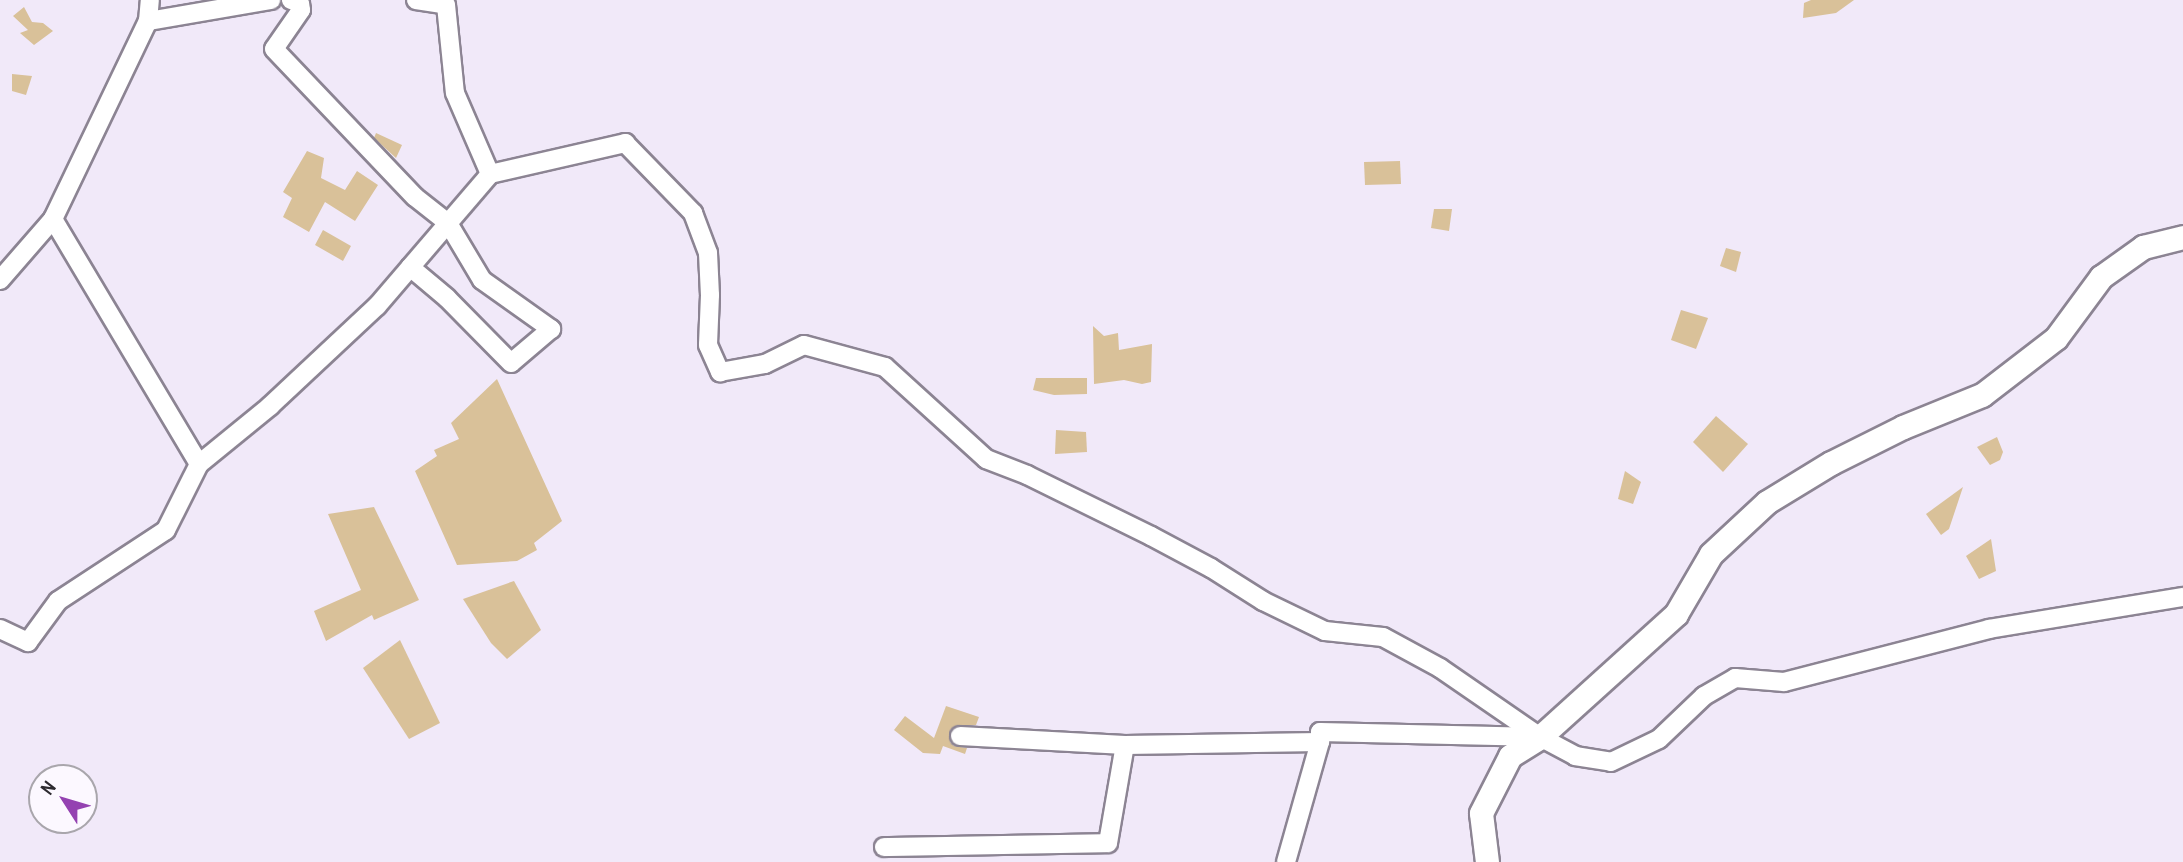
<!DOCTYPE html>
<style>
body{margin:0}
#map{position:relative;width:2183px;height:862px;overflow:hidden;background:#f1e9f9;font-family:"Archivo Narrow",sans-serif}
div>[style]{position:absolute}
.building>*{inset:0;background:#d9c199}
.roads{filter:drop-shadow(2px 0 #8c8493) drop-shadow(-2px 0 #8c8493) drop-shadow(0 2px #8c8493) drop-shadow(0 -2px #8c8493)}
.minor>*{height:18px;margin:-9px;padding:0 9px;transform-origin:9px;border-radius:9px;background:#fff}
.tertiary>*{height:23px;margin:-11.5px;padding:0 11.5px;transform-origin:11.5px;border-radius:11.5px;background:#fff}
span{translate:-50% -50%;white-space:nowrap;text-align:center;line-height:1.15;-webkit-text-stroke:5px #fcf8ff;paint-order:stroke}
.north{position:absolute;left:28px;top:764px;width:70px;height:70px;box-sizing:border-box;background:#fcf8ff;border:2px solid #a9a6ac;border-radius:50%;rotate:307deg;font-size:19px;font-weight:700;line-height:28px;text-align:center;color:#2d2a30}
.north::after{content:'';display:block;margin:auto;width:24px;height:32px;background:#9442b1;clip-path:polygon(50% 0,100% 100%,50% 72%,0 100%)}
</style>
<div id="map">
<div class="building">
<div style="clip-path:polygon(1811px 0,1854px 0,1836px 13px,1803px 18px,1804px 3px)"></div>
<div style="clip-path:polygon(24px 7px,32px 22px,43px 23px,53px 31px,34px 45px,20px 33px,28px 30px,13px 16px)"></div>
<div style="clip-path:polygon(12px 74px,32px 76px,26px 95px,12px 91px)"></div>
<div style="clip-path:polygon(376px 133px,402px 145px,396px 158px,374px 138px)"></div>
<div style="clip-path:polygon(307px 151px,324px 158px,321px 178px,345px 190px,357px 171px,378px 185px,355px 221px,325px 202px,309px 232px,283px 217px,292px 198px,283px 192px)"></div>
<div style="clip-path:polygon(1400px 161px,1401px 184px,1365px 185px,1364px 162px)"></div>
<div style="clip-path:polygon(1434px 209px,1452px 209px,1449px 231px,1431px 228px)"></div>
<div style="clip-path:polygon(323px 230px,351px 246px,343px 261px,315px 245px)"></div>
<div style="clip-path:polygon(1726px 248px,1741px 252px,1736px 272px,1720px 266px)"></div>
<div style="clip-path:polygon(1681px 310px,1708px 318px,1696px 349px,1671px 340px)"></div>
<div style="clip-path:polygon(1093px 326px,1104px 336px,1118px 333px,1119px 350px,1152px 344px,1151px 382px,1142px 384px,1124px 380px,1094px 384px)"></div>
<div style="clip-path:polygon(1036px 378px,1087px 378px,1087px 394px,1054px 395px,1033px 390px)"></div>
<div style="clip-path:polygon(497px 379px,562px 521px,534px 543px,537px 550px,517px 561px,457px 565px,415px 471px,437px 456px,434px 450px,459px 439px,451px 423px)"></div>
<div style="clip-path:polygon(1716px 416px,1748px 444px,1723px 472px,1693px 442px)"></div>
<div style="clip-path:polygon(1056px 430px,1086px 432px,1087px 452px,1055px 454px)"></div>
<div style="clip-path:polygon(1997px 437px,2003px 452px,2000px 460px,1990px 465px,1977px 447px)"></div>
<div style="clip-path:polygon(1625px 471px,1641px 482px,1633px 504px,1618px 499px)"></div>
<div style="clip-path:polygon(1963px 487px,1949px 529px,1941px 535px,1926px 514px)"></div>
<div style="clip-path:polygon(374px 507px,419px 600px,374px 620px,372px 615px,326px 641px,314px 611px,361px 590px,328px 514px)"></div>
<div style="clip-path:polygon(1991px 539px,1996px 571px,1979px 579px,1966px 556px)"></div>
<div style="clip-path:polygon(514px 581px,541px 630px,507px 659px,491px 643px,463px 599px)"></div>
<div style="clip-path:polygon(400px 640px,440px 723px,409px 739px,363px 668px)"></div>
<div style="clip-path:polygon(946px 706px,979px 717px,976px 725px,960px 725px,950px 730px,950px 742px,954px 746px,967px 748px,965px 754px,943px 746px,940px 754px,923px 753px,894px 730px,905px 716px,934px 738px)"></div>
</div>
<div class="roads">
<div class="minor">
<div style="left:291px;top:0;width:9px;rotate:18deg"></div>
<div style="left:300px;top:3px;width:7px;rotate:82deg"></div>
<div style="left:301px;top:10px;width:47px;rotate:124.7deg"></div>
<div style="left:274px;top:49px;width:204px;rotate:46.4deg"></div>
<div style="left:415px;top:197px;width:42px;rotate:38.2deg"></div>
<div style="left:448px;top:223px;width:66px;rotate:59.2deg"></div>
<div style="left:482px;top:280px;width:85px;rotate:35.4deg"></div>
<div style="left:551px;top:329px;width:52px;rotate:139.6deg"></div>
<div style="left:511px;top:363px;width:91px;rotate:-134.6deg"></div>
<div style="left:447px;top:298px;width:48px;rotate:-140deg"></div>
<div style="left:416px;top:0;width:30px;rotate:9deg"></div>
<div style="left:446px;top:5px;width:88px;rotate:84.2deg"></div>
<div style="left:455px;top:93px;width:88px;rotate:66.6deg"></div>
<div style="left:490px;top:174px;width:139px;rotate:-12.9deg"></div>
<div style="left:625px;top:143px;width:98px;rotate:45.8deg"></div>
<div style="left:693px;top:213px;width:43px;rotate:69.4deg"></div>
<div style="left:708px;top:253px;width:42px;rotate:87.3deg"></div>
<div style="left:710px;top:295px;width:50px;rotate:92.3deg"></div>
<div style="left:708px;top:345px;width:30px;rotate:66deg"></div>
<div style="left:720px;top:372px;width:46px;rotate:-10.1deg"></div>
<div style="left:765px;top:364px;width:43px;rotate:-26deg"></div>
<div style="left:804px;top:345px;width:84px;rotate:15.2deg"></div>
<div style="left:885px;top:367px;width:137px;rotate:42.3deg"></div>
<div style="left:986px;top:459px;width:44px;rotate:21.3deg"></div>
<div style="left:1027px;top:475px;width:138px;rotate:26.2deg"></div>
<div style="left:1151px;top:536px;width:68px;rotate:28.1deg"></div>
<div style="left:1211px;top:568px;width:62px;rotate:32.4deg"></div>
<div style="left:1263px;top:601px;width:69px;rotate:25.8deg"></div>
<div style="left:1325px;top:631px;width:58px;rotate:5.9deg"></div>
<div style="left:1383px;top:637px;width:65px;rotate:28.5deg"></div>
<div style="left:1440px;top:668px;width:121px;rotate:34.6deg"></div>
<div style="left:1540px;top:737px;width:40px;rotate:28deg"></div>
<div style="left:1575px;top:756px;width:36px;rotate:9deg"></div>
<div style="left:1611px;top:762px;width:53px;rotate:-25.6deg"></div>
<div style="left:1659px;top:739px;width:62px;rotate:-43.7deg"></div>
<div style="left:1704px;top:696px;width:36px;rotate:-30deg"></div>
<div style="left:1735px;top:678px;width:49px;rotate:4.7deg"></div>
<div style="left:1784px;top:682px;width:212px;rotate:-14.5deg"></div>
<div style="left:1989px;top:629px;width:197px;rotate:-9.4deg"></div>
<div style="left:148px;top:21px;width:125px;rotate:-9.7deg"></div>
<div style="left:53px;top:219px;width:285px;rotate:59.2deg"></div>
<div style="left:199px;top:464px;width:92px;rotate:-39.2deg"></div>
<div style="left:270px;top:406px;width:146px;rotate:-43.1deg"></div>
<div style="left:377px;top:306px;width:174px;rotate:-49.4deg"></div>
<div style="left:0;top:280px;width:81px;rotate:-49deg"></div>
<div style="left:53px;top:219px;width:220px;rotate:-64.4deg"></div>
<div style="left:148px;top:21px;width:21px;rotate:-85deg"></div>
<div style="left:0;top:629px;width:31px;rotate:25deg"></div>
<div style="left:28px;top:642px;width:51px;rotate:-53.8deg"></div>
<div style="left:58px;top:601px;width:129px;rotate:-33.3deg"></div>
<div style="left:166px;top:530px;width:74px;rotate:-63.4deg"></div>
<div style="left:960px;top:736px;width:165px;rotate:3.1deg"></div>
<div style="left:884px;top:847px;width:224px;rotate:-1deg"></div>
<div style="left:1108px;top:843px;width:99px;rotate:-80.2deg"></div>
<div style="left:1125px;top:745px;width:195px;rotate:-0.9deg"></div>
<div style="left:1320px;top:742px;width:10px;rotate:-90deg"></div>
<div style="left:1320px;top:732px;width:220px;rotate:1.3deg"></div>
<div style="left:1286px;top:862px;width:125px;rotate:-74.2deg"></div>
</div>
<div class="tertiary">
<div style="left:1487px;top:862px;width:49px;rotate:-97deg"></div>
<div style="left:1481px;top:813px;width:64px;rotate:-63deg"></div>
<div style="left:1510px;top:756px;width:36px;rotate:-32deg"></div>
<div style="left:1540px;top:737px;width:183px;rotate:-42.1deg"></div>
<div style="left:1676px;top:614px;width:69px;rotate:-59.7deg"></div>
<div style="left:1711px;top:554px;width:76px;rotate:-42.9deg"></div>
<div style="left:1767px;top:502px;width:75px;rotate:-31.4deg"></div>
<div style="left:1831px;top:463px;width:80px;rotate:-26.6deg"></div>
<div style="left:1903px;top:427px;width:85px;rotate:-22.1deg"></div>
<div style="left:1982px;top:395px;width:93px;rotate:-37.6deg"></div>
<div style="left:2056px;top:338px;width:76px;rotate:-53.6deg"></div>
<div style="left:2101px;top:277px;width:52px;rotate:-35.5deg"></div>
<div style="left:2143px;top:247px;width:41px;rotate:-14deg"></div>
</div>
</div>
<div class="north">N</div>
</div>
